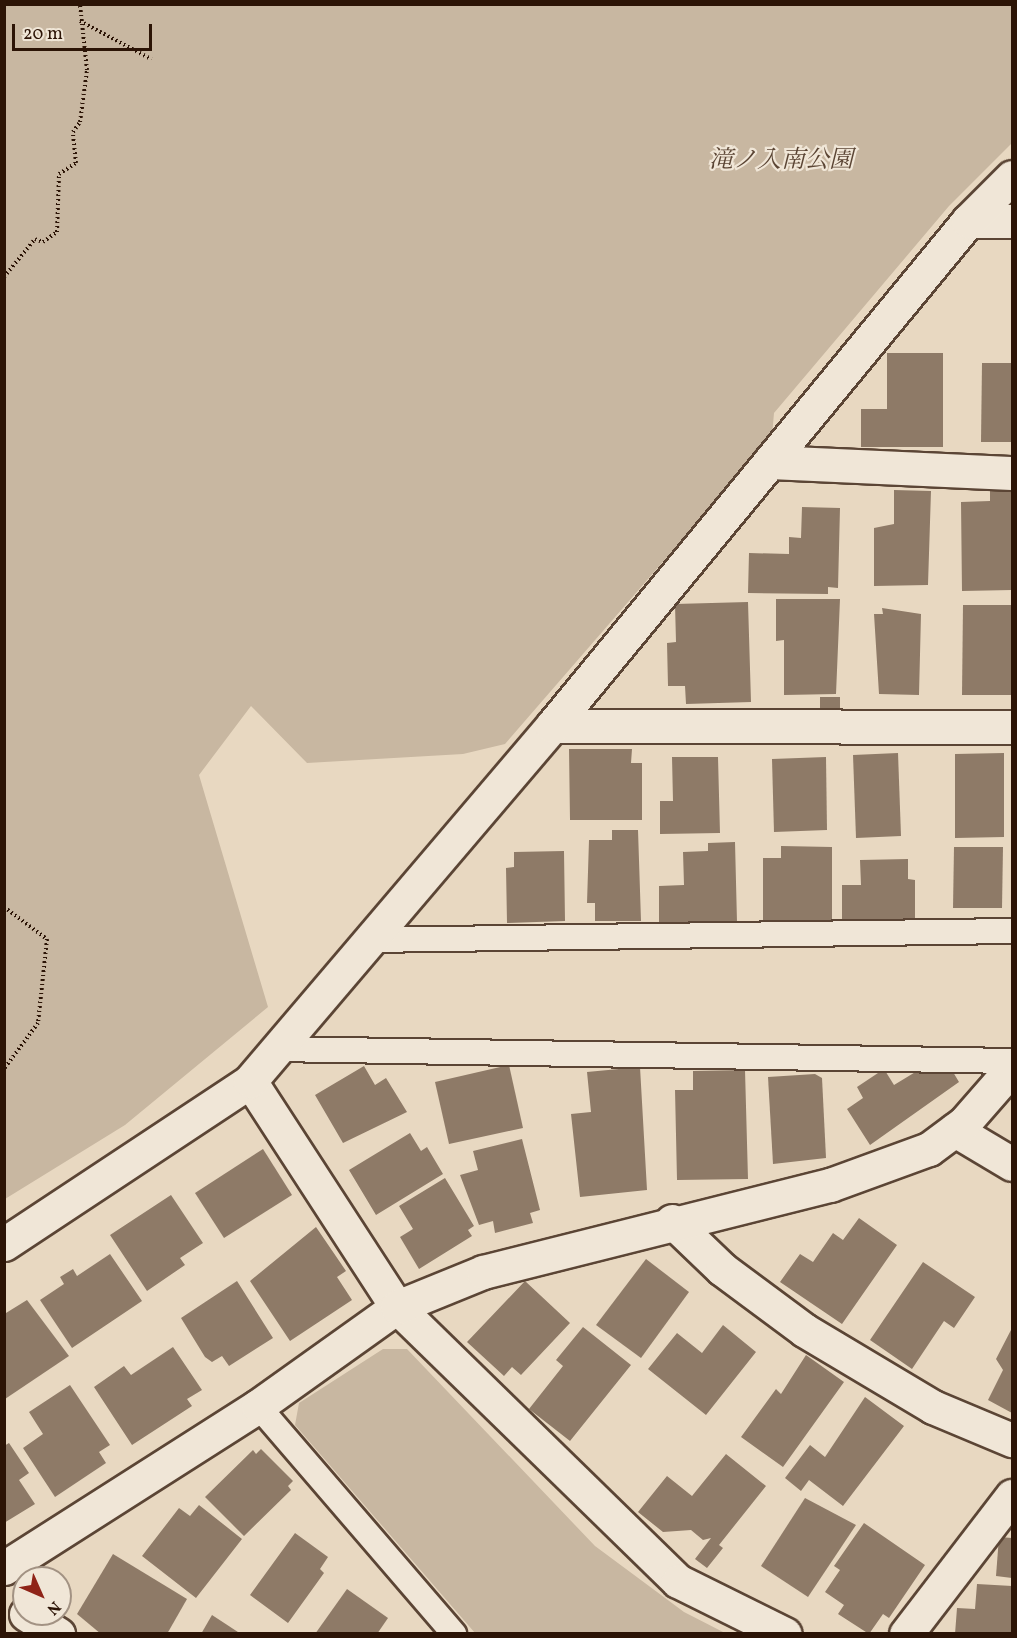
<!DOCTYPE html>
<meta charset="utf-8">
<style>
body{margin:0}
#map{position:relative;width:1017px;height:1638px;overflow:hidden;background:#e8d8c1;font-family:Vollkorn,"Noto Serif JP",serif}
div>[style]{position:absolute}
.green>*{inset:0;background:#c8b7a1}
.building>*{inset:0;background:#8e7a67}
.path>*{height:4px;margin-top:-2px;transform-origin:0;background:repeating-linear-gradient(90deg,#2c1406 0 1.5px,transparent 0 4.5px)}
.roads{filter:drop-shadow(2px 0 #5b4535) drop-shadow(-2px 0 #5b4535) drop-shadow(0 2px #5b4535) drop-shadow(0 -2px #5b4535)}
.service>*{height:24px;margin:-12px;padding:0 12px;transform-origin:12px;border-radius:12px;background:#f0e6d7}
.minor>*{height:33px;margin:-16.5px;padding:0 16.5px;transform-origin:16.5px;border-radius:16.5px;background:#f0e6d7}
span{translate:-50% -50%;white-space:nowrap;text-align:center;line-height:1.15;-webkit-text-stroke:4.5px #f0e6d7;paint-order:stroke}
.park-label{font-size:24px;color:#5b4534;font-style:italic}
.frame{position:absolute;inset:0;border:6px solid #2c1406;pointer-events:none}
.north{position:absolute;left:12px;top:1566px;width:60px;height:60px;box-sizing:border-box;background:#f0e6d7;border:2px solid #a29283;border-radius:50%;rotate:135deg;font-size:16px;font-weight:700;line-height:24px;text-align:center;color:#2c1406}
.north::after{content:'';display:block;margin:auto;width:21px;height:27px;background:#8f2418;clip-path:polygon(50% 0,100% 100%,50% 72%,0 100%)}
.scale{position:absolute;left:12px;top:24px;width:140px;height:27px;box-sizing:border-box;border:3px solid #2c1406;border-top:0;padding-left:8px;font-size:18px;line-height:21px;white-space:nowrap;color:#2c1406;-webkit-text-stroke:4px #f0e6d7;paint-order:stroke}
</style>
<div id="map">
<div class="green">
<div style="clip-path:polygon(5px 5px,1012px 5px,1012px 143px,949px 206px,774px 413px,772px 436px,505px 744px,463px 754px,307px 763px,251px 706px,199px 775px,268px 1007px,125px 1125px,5px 1199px)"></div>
<div style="clip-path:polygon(383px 1349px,407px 1349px,595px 1546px,684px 1612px,725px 1633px,475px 1633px,295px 1425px,299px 1403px)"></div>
</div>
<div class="building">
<div style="clip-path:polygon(887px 353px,943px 353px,943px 447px,861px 447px,861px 409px,887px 409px)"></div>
<div style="clip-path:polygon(982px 363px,1012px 363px,1012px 442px,981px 442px)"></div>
<div style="clip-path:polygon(1012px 489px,1012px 590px,962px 591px,961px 502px,990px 501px,990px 490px)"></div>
<div style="clip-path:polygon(894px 490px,931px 491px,928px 585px,874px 586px,874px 528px,894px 524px)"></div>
<div style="clip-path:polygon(802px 507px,840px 508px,838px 588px,828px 587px,828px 594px,748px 593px,749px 553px,789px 554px,789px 537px,801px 538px)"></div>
<div style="clip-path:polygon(776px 599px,840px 599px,836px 694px,784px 695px,784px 640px,776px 641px)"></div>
<div style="clip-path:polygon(748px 602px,751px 702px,686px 704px,685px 686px,668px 686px,667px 643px,676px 642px,675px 604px)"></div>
<div style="clip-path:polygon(963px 605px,1012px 605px,1012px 695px,962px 695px)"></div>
<div style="clip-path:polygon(882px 608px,921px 614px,919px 695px,879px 694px,874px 614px,883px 614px)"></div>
<div style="clip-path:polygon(820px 697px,840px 697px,840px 710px,820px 711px)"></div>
<div style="clip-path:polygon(569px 749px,632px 749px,631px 763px,642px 763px,642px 820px,570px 820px)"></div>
<div style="clip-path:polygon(898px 753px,901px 836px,856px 838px,853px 755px)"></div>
<div style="clip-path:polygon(1004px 753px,1004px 837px,955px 838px,955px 754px)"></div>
<div style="clip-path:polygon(672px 757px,718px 757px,720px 833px,660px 834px,660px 801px,673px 801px)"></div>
<div style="clip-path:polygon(826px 757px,827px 830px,774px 832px,772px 759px)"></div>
<div style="clip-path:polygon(612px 830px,638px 830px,641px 921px,595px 921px,595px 903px,587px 903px,589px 840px,612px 840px)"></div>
<div style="clip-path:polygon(735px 842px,737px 922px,659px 924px,659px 886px,684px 885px,683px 852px,708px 851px,708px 843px)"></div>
<div style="clip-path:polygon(781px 846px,832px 847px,832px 923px,763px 922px,763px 858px,781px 858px)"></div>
<div style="clip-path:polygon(954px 847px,1003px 847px,1002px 908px,953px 908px)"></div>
<div style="clip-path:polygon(564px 851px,565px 921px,507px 923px,506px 868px,514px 867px,514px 852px)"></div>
<div style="clip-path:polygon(908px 859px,908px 879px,915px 880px,915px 921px,842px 923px,842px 885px,861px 885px,860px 860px)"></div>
<div style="clip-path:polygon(509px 1065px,523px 1128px,449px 1144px,435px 1082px)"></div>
<div style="clip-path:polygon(364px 1066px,375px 1085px,386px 1078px,407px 1112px,343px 1143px,315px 1095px)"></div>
<div style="clip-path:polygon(935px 1066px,940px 1074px,950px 1067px,959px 1082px,870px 1145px,847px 1109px,863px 1098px,857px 1087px,884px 1069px,894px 1085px,922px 1068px,926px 1073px)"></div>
<div style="clip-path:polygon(640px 1067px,647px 1190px,580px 1197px,571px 1114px,591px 1112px,587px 1072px)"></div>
<div style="clip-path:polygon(745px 1070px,748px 1179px,677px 1180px,675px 1090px,693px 1090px,693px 1071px)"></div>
<div style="clip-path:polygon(815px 1074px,822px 1078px,826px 1158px,773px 1164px,768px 1077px)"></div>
<div style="clip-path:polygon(410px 1133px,421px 1151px,427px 1147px,443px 1174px,376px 1215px,349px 1170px)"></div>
<div style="clip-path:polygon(522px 1139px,540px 1210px,530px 1213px,533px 1223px,495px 1233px,493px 1221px,479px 1225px,460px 1175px,478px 1170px,473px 1151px)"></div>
<div style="clip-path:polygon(263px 1149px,292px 1195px,224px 1238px,195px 1193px)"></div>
<div style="clip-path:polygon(445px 1178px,474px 1226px,468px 1230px,472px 1236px,419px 1269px,400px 1237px,413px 1229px,399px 1206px)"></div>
<div style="clip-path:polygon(171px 1195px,203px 1243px,180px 1258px,185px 1265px,147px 1291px,110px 1235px)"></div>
<div style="clip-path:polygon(859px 1218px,897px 1245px,842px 1324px,780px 1282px,800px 1254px,813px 1262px,833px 1233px,843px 1240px)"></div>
<div style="clip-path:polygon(316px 1227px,346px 1271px,337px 1277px,352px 1300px,290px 1341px,250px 1281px)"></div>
<div style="clip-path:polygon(110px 1254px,142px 1301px,72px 1348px,40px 1300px,64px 1284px,60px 1277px,73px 1269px,77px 1276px)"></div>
<div style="clip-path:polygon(646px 1259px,689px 1292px,641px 1358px,596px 1325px)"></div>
<div style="clip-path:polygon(923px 1262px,975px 1297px,954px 1328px,944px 1321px,912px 1369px,870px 1340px)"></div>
<div style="clip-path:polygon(237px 1281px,273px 1338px,229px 1366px,222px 1356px,212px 1362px,205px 1357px,181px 1318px)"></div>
<div style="clip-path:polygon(525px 1281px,570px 1323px,521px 1375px,512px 1367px,504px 1376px,467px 1342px)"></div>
<div style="clip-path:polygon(27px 1300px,69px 1356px,5px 1399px,6px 1313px)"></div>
<div style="clip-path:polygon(723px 1325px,756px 1352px,706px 1415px,648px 1369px,677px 1333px,702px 1353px)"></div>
<div style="clip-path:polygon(583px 1327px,631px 1365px,570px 1441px,529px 1409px,563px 1366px,556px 1360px)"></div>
<div style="clip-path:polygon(1012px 1328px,1012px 1413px,988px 1400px,1003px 1370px,996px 1359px)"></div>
<div style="clip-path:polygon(173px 1347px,202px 1390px,187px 1399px,192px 1406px,132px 1445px,94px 1387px,124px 1366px,131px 1375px)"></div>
<div style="clip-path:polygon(806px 1355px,844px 1382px,783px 1467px,741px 1437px,776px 1389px,781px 1394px)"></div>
<div style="clip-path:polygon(70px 1385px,110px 1445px,99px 1452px,106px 1463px,55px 1497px,23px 1448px,43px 1434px,29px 1412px)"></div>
<div style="clip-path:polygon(865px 1397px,904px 1426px,843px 1506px,809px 1480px,801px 1491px,785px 1478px,810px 1445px,825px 1457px)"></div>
<div style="clip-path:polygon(9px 1443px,29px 1473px,19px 1480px,35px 1504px,4px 1523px,4px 1446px)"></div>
<div style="clip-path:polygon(261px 1449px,293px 1481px,288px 1486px,291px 1490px,244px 1536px,205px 1497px,253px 1450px,256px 1454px)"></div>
<div style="clip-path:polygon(726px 1454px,766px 1486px,719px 1545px,723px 1548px,707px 1568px,695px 1559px,711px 1538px,703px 1540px,691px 1530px,663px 1532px,638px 1512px,667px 1476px,692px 1496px)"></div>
<div style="clip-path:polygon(805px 1498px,856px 1525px,808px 1597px,761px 1566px)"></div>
<div style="clip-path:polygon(199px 1505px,242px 1539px,196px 1598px,142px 1556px,179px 1508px,190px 1516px)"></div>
<div style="clip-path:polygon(864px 1523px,925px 1565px,889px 1618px,883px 1614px,869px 1634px,838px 1614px,844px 1605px,825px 1592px,840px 1570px,834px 1566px)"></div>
<div style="clip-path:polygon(295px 1533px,328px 1557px,320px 1569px,324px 1573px,288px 1623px,250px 1595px)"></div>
<div style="clip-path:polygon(999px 1537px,1012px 1538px,1012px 1578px,996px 1576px)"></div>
<div style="clip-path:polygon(113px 1554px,187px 1599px,167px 1634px,101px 1634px,77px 1614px)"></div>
<div style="clip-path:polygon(977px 1584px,1012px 1586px,1012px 1634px,955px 1634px,957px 1608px,975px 1609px)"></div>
<div style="clip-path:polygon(347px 1589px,388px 1618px,377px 1634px,315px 1634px)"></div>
<div style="clip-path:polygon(212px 1615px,241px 1634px,201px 1634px)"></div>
</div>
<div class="path">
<div style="left:80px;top:21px;width:81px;rotate:28.2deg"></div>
<div style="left:4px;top:277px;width:49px;rotate:-50.8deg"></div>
<div style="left:35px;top:239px;width:9px;rotate:21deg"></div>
<div style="left:43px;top:242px;width:17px;rotate:-36deg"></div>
<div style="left:57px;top:232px;width:58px;rotate:-88deg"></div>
<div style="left:59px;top:174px;width:20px;rotate:-33deg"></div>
<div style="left:76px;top:163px;width:31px;rotate:-96deg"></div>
<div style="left:73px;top:132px;width:12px;rotate:-55deg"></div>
<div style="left:80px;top:122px;width:52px;rotate:-82.3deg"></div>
<div style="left:87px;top:70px;width:66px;rotate:-96.1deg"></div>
<div style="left:4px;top:907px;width:54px;rotate:36.7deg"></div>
<div style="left:47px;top:939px;width:84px;rotate:96.1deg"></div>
<div style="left:38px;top:1023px;width:57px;rotate:126.5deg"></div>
</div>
<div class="roads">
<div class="service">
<div style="left:368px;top:940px;width:644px;rotate:-0.8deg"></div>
<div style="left:274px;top:1049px;width:738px;rotate:0.93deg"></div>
<div style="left:258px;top:1406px;width:301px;rotate:49.3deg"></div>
</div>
<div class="minor">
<div style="left:968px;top:221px;width:44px"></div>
<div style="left:770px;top:462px;width:242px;rotate:2.6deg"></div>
<div style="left:552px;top:726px;width:460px;rotate:0.1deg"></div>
<div style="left:250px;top:1081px;width:270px;rotate:57deg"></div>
<div style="left:397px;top:1307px;width:392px;rotate:44.3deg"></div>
<div style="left:678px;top:1581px;width:119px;rotate:26.4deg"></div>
<div style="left:955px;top:1130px;width:66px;rotate:30.8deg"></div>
<div style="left:672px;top:1221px;width:69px;rotate:43.8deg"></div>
<div style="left:722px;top:1269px;width:102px;rotate:36.6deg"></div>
<div style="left:804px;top:1330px;width:150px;rotate:30.8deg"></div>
<div style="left:933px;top:1407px;width:86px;rotate:22.7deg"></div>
<div style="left:4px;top:1244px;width:295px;rotate:-33.5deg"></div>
<div style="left:250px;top:1081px;width:466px;rotate:-49.6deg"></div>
<div style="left:552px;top:726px;width:654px;rotate:-50.52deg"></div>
<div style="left:968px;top:221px;width:62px;rotate:-45deg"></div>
<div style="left:4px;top:1568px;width:301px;rotate:-32.5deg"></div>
<div style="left:258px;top:1406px;width:171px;rotate:-35.5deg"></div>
<div style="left:397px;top:1307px;width:93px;rotate:-22.1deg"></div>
<div style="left:483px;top:1272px;width:358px;rotate:-14.1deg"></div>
<div style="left:830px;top:1185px;width:105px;rotate:-20deg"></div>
<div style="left:929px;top:1149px;width:44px;rotate:-36.6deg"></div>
<div style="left:964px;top:1123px;width:73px;rotate:-48.9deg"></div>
<div style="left:26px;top:1614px;width:38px;rotate:32deg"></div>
<div style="left:906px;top:1634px;width:174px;rotate:-52.5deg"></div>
</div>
</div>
<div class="park-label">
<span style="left:781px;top:162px">滝ノ入南公園</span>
</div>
<div class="frame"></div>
<div class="north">N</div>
<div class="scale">20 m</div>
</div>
